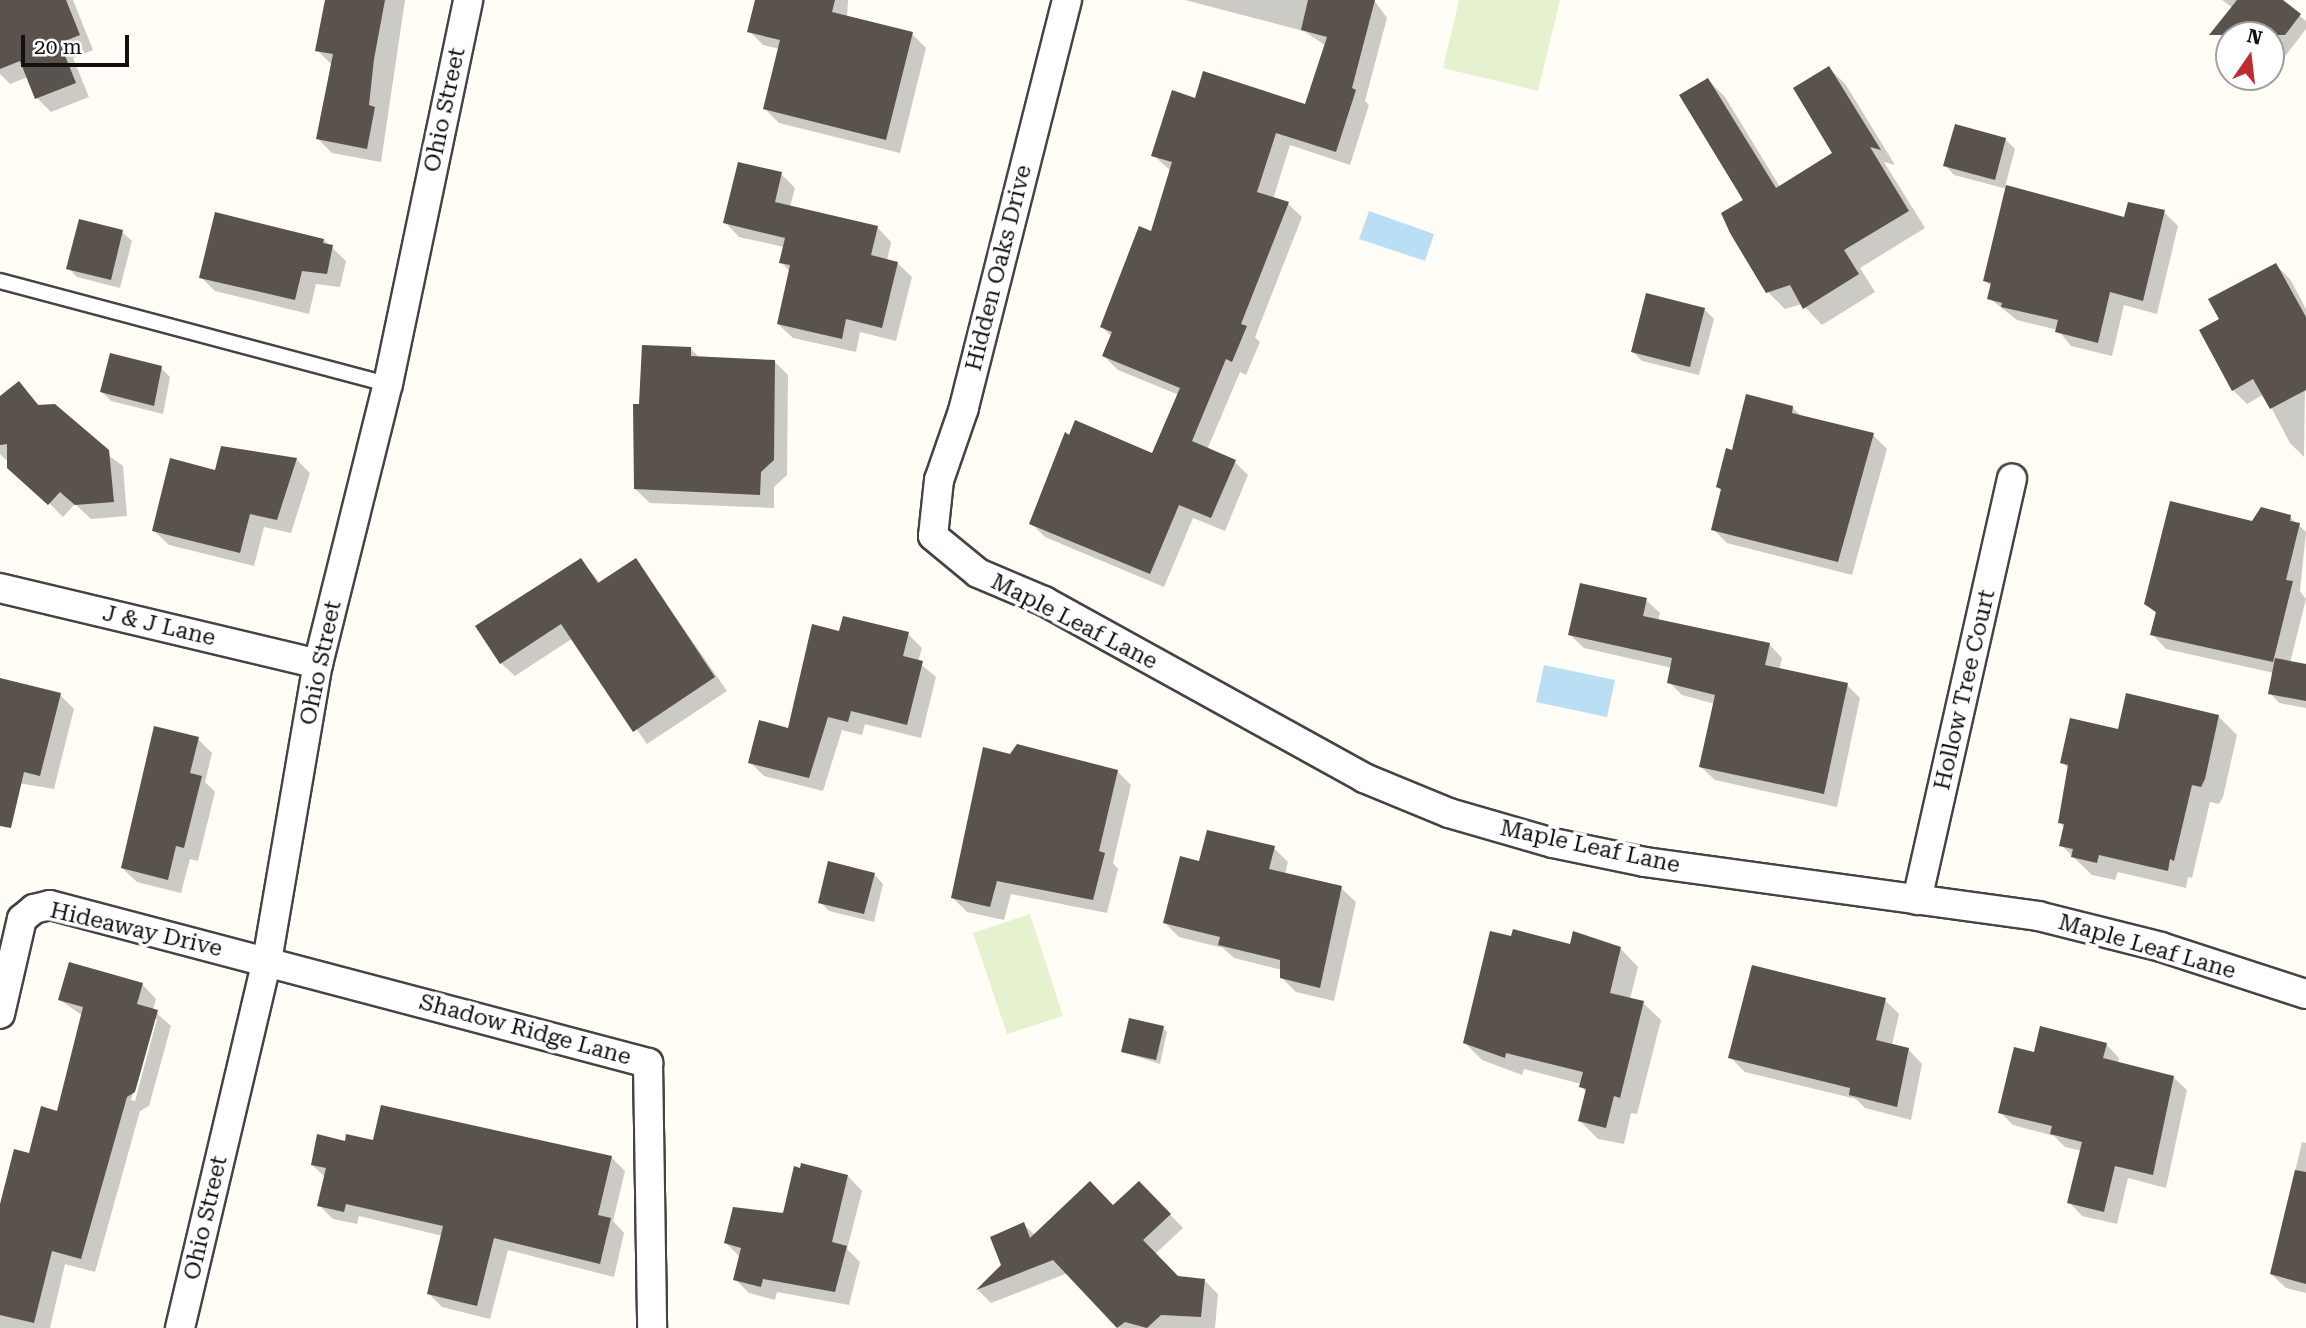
<!DOCTYPE html>
<style>
body{margin:0}
#map{position:relative;width:2306px;height:1328px;overflow:hidden;background:#fffdf5;font-family:"Roboto Serif",serif}
div>[style]{position:absolute}
.pitch>*{inset:0;background:#e5f1cf}
.water>*{inset:0;background:#badff5}
.shadow>*{inset:0;background:#0003}
.building>*{inset:0;background:#59524d}
.roads{filter:drop-shadow(2px 0 #444) drop-shadow(-2px 0 #444) drop-shadow(0 2px #444) drop-shadow(0 -2px #444)}
.service>*{height:14px;margin:-7px;padding:0 7px;transform-origin:7px;border-radius:7px;background:#fff}
.minor>*{height:28px;margin:-14px;padding:0 14px;transform-origin:14px;border-radius:14px;background:#fff}
span{translate:-50% -50%;white-space:nowrap;text-align:center;line-height:1.15;-webkit-text-stroke:7px #fff;paint-order:stroke}
.street-label{font-size:23px;color:#111}
.north{position:absolute;left:2215px;top:21px;width:70px;height:70px;box-sizing:border-box;background:#fff;border:2px solid #a0a0a0;border-radius:50%;rotate:14deg;font-size:19px;font-weight:700;line-height:28px;text-align:center;color:#111}
.north::after{content:'';display:block;margin:auto;width:24px;height:32px;background:#c02a31;clip-path:polygon(50% 0,100% 100%,50% 72%,0 100%)}
.scale{position:absolute;left:21px;top:35px;width:108px;height:32px;box-sizing:border-box;border:4px solid #111;border-top:0;padding-left:9px;font-size:21px;line-height:24px;white-space:nowrap;color:#111;-webkit-text-stroke:5px #fff;paint-order:stroke}
</style>
<div id="map">
<div class="pitch">
<div style="clip-path:polygon(1459px 0,1560px 0,1538px 91px,1443px 68px)"></div>
<div style="clip-path:polygon(1030px 914px,1063px 1016px,1007px 1034px,973px 933px)"></div>
</div>
<div class="water">
<div style="clip-path:polygon(1369px 211px,1434px 234px,1425px 261px,1359px 239px)"></div>
<div style="clip-path:polygon(1544px 665px,1615px 680px,1607px 717px,1536px 702px)"></div>
</div>
<div class="shadow">
<div style="clip-path:polygon(0 0,73px 0,93px 50px,73px 58px,89px 97px,51px 112px,37px 98px,28px 77px,10px 84px,0 74px)"></div>
<div style="clip-path:polygon(327px 0,405px 0,381px 162px,332px 153px,318px 139px,331px 64px,317px 50px)"></div>
<div style="clip-path:polygon(757px 0,848px 0,847px 18px,912px 34px,926px 48px,900px 153px,779px 123px,765px 109px,780px 49px,763px 45px,749px 31px)"></div>
<div style="clip-path:polygon(1185px 0,1374px 0,1387px 18px,1365px 101px,1369px 105px,1350px 165px,1290px 145px,1273px 199px,1288px 204px,1302px 217px,1255px 337px,1260px 342px,1246px 375px,1240px 372px,1207px 450px,1235px 462px,1248px 475px,1225px 531px,1193px 518px,1164px 587px,1045px 537px,1031px 523px,1153px 455px,1179px 395px,1118px 370px,1104px 356px,1112px 337px,1102px 327px,1152px 233px,1171px 171px,1153px 155px,1196px 100px,1306px 106px,1326px 46px,1304px 31px)"></div>
<div style="clip-path:polygon(2222px 0,2280px 0,2306px 21px,2306px 29px,2276px 68px,2271px 65px,2271px 35px,2232px 35px,2233px 8px)"></div>
<div style="clip-path:polygon(1829px 68px,1846px 85px,1895px 165px,1884px 162px,1925px 228px,1860px 268px,1875px 292px,1822px 325px,1802px 304px,1785px 309px,1768px 292px,1708px 80px,1725px 97px,1780px 187px,1835px 153px)"></div>
<div style="clip-path:polygon(2005px 139px,2015px 149px,2005px 187px,2126px 219px,2164px 212px,2178px 226px,2157px 314px,2124px 305px,2112px 356px,2071px 346px,2058px 330px,2017px 320px,1989px 298px,1992px 287px,1985px 281px,2007px 189px,1954px 175px,1945px 165px)"></div>
<div style="clip-path:polygon(781px 174px,795px 188px,790px 207px,877px 227px,891px 242px,887px 261px,897px 263px,912px 277px,896px 341px,860px 332px,856px 352px,793px 338px,778px 324px,790px 272px,781px 262px,784px 247px,739px 237px,725px 222px)"></div>
<div style="clip-path:polygon(122px 232px,132px 241px,120px 288px,77px 277px,68px 268px)"></div>
<div style="clip-path:polygon(324px 240px,346px 261px,340px 287px,316px 284px,309px 314px,215px 291px,201px 277px)"></div>
<div style="clip-path:polygon(2276px 265px,2290px 279px,2306px 309px,2304px 457px,2290px 443px,2264px 394px,2247px 404px,2233px 390px,2222px 320px)"></div>
<div style="clip-path:polygon(1648px 295px,1705px 310px,1714px 319px,1699px 375px,1642px 361px,1633px 352px)"></div>
<div style="clip-path:polygon(691px 349px,700px 358px,774px 361px,788px 375px,787px 475px,774px 487px,774px 508px,650px 503px,635px 489px,641px 406px)"></div>
<div style="clip-path:polygon(161px 368px,170px 377px,163px 414px,111px 401px,102px 392px)"></div>
<div style="clip-path:polygon(19px 384px,40px 406px,123px 466px,127px 516px,91px 519px,75px 504px,63px 517px,0 454px,0 398px)"></div>
<div style="clip-path:polygon(1793px 408px,1802px 417px,1873px 435px,1887px 449px,1852px 575px,1727px 543px,1713px 529px,1722px 491px,1718px 487px,1733px 452px)"></div>
<div style="clip-path:polygon(296px 459px,310px 473px,291px 533px,264px 527px,254px 566px,169px 545px,154px 531px,216px 472px)"></div>
<div style="clip-path:polygon(2290px 517px,2306px 532px,2300px 591px,2306px 599px,2290px 663px,2306px 666px,2306px 708px,2279px 703px,2270px 693px,2274px 673px,2166px 649px,2152px 634px,2157px 614px,2146px 603px,2252px 522px)"></div>
<div style="clip-path:polygon(581px 560px,601px 584px,636px 560px,727px 691px,647px 744px,573px 638px,515px 676px,501px 663px)"></div>
<div style="clip-path:polygon(1646px 600px,1660px 613px,1658px 621px,1769px 644px,1782px 658px,1779px 670px,1847px 685px,1860px 698px,1837px 807px,1715px 780px,1701px 767px,1715px 704px,1682px 695px,1669px 682px,1672px 668px,1584px 648px,1570px 635px)"></div>
<div style="clip-path:polygon(841px 633px,908px 634px,922px 648px,918px 662px,936px 677px,921px 738px,865px 724px,862px 735px,842px 730px,823px 791px,764px 776px,750px 762px,789px 730px)"></div>
<div style="clip-path:polygon(0 680px,60px 695px,74px 709px,54px 789px,0 780px)"></div>
<div style="clip-path:polygon(2218px 716px,2237px 735px,2223px 797px,2219px 804px,2210px 802px,2192px 878px,2188px 877px,2186px 888px,2118px 872px,2115px 880px,2092px 875px,2061px 845px,2065px 828px,2060px 823px,2069px 769px,2062px 762px,2120px 731px)"></div>
<div style="clip-path:polygon(198px 739px,212px 753px,205px 782px,215px 792px,198px 861px,190px 859px,181px 893px,137px 882px,122px 868px)"></div>
<div style="clip-path:polygon(1011px 756px,1117px 771px,1131px 785px,1113px 863px,1118px 869px,1107px 913px,1011px 894px,1004px 920px,967px 912px,952px 897px)"></div>
<div style="clip-path:polygon(1274px 848px,1288px 862px,1285px 874px,1341px 888px,1356px 902px,1334px 1001px,1296px 992px,1282px 978px,1282px 970px,1234px 958px,1223px 948px,1179px 937px,1165px 923px,1200px 863px)"></div>
<div style="clip-path:polygon(874px 874px,883px 884px,874px 922px,829px 911px,820px 902px)"></div>
<div style="clip-path:polygon(1571px 946px,1621px 949px,1638px 967px,1630px 999px,1643px 1003px,1661px 1020px,1637px 1114px,1631px 1113px,1624px 1144px,1598px 1139px,1580px 1121px,1586px 1093px,1581px 1084px,1524px 1069px,1522px 1075px,1482px 1060px,1464px 1042px)"></div>
<div style="clip-path:polygon(evenodd,142px 984px,156px 999px,153px 1010px,171px 1026px,149px 1106px,140px 1111px,95px 1272px,65px 1264px,50px 1328px,0 1328px,0 1211px,58px 1113px,83px 1016px,60px 1000px,142px 984px,154px 1019px,157px 1019px,135px 1101px,131px 1100px,154px 1019px)"></div>
<div style="clip-path:polygon(1885px 1000px,1899px 1014px,1892px 1045px,1908px 1049px,1922px 1064px,1911px 1120px,1865px 1108px,1856px 1099px,1745px 1072px,1730px 1057px)"></div>
<div style="clip-path:polygon(1163px 1028px,1167px 1032px,1160px 1064px,1123px 1052px)"></div>
<div style="clip-path:polygon(2106px 1044px,2119px 1058px,2118px 1063px,2173px 1077px,2187px 1090px,2166px 1188px,2128px 1178px,2117px 1224px,2082px 1216px,2069px 1202px,2082px 1151px,2065px 1147px,2054px 1136px,2013px 1125px,2000px 1112px,2035px 1054px)"></div>
<div style="clip-path:polygon(374px 1142px,611px 1157px,625px 1171px,613px 1221px,624px 1233px,614px 1277px,508px 1250px,490px 1319px,442px 1307px,428px 1293px,443px 1236px,359px 1216px,357px 1224px,333px 1219px,319px 1205px,325px 1177px,312px 1165px,346px 1143px)"></div>
<div style="clip-path:polygon(2302px 1142px,2306px 1143px,2306px 1293px,2286px 1288px,2271px 1274px)"></div>
<div style="clip-path:polygon(848px 1176px,862px 1191px,847px 1249px,860px 1262px,849px 1305px,777px 1292px,775px 1300px,749px 1293px,735px 1279px,740px 1257px,726px 1243px)"></div>
<div style="clip-path:polygon(1153px 1197px,1183px 1228px,1155px 1254px,1178px 1278px,1204px 1280px,1218px 1294px,1215px 1328px,1119px 1328px,1068px 1273px,991px 1303px,978px 1290px,1003px 1265px,1024px 1225px,1035px 1235px)"></div>
</div>
<div class="building">
<div style="clip-path:polygon(0 0,66px 0,80px 35px,60px 43px,76px 83px,35px 99px,20px 61px,0 69px)"></div>
<div style="clip-path:polygon(325px 0,385px 0,374px 59px,369px 105px,375px 107px,367px 149px,316px 139px,333px 54px,315px 51px)"></div>
<div style="clip-path:polygon(755px 0,835px 0,832px 12px,913px 32px,886px 140px,763px 109px,780px 40px,747px 32px)"></div>
<div style="clip-path:polygon(1308px 0,1375px 0,1352px 88px,1356px 90px,1336px 152px,1276px 133px,1257px 192px,1289px 202px,1241px 324px,1247px 326px,1232px 362px,1226px 359px,1192px 441px,1236px 460px,1211px 518px,1179px 505px,1150px 574px,1029px 524px,1065px 432px,1069px 435px,1075px 420px,1152px 453px,1180px 388px,1102px 356px,1112px 332px,1100px 327px,1139px 226px,1151px 231px,1172px 162px,1151px 156px,1172px 90px,1195px 98px,1203px 71px,1305px 104px,1327px 37px,1301px 30px)"></div>
<div style="clip-path:polygon(2237px 0,2283px 0,2301px 14px,2285px 35px,2209px 35px)"></div>
<div style="clip-path:polygon(1829px 66px,1881px 150px,1870px 147px,1909px 211px,1844px 250px,1859px 274px,1803px 309px,1790px 285px,1766px 293px,1730px 233px,1721px 213px,1743px 200px,1679px 95px,1708px 78px,1776px 188px,1832px 153px,1793px 88px)"></div>
<div style="clip-path:polygon(1955px 124px,2006px 138px,1995px 180px,1943px 166px)"></div>
<div style="clip-path:polygon(738px 162px,782px 172px,775px 202px,878px 226px,871px 255px,898px 262px,882px 328px,846px 319px,842px 339px,777px 324px,790px 265px,779px 263px,785px 238px,723px 223px)"></div>
<div style="clip-path:polygon(2006px 185px,2124px 217px,2128px 202px,2165px 210px,2143px 301px,2110px 292px,2098px 343px,2055px 332px,2058px 320px,2001px 307px,2002px 303px,1987px 299px,1991px 283px,1983px 281px)"></div>
<div style="clip-path:polygon(215px 212px,324px 239px,323px 243px,333px 245px,327px 274px,302px 271px,295px 300px,199px 278px)"></div>
<div style="clip-path:polygon(79px 219px,123px 230px,111px 280px,66px 269px)"></div>
<div style="clip-path:polygon(2276px 263px,2306px 317px,2306px 390px,2270px 409px,2253px 379px,2232px 391px,2199px 330px,2219px 319px,2208px 299px)"></div>
<div style="clip-path:polygon(1646px 293px,1705px 308px,1690px 367px,1631px 352px)"></div>
<div style="clip-path:polygon(642px 345px,691px 347px,691px 356px,775px 360px,774px 460px,761px 472px,760px 495px,634px 489px,633px 404px,639px 404px)"></div>
<div style="clip-path:polygon(110px 353px,162px 366px,154px 406px,100px 392px)"></div>
<div style="clip-path:polygon(19px 381px,38px 405px,55px 404px,109px 450px,114px 502px,75px 505px,60px 492px,48px 505px,7px 468px,7px 444px,0 445px,0 396px)"></div>
<div style="clip-path:polygon(1746px 394px,1793px 406px,1792px 413px,1874px 433px,1838px 562px,1711px 530px,1721px 489px,1716px 487px,1726px 448px,1732px 450px)"></div>
<div style="clip-path:polygon(221px 446px,297px 458px,277px 520px,250px 514px,240px 553px,152px 531px,170px 458px,215px 470px)"></div>
<div style="clip-path:polygon(2170px 501px,2252px 521px,2261px 507px,2291px 515px,2290px 521px,2300px 523px,2286px 580px,2293px 581px,2273px 662px,2150px 635px,2156px 612px,2144px 604px)"></div>
<div style="clip-path:polygon(581px 558px,598px 583px,636px 558px,715px 677px,633px 732px,561px 624px,500px 664px,475px 626px)"></div>
<div style="clip-path:polygon(1580px 583px,1647px 598px,1643px 616px,1770px 643px,1765px 665px,1848px 683px,1824px 794px,1699px 767px,1715px 695px,1667px 683px,1672px 658px,1568px 635px)"></div>
<div style="clip-path:polygon(843px 616px,909px 632px,903px 656px,923px 661px,907px 725px,851px 711px,848px 722px,828px 717px,809px 778px,748px 763px,759px 720px,788px 728px,812px 624px,839px 631px)"></div>
<div style="clip-path:polygon(2275px 658px,2306px 664px,2306px 701px,2268px 694px)"></div>
<div style="clip-path:polygon(0 678px,61px 693px,40px 776px,24px 772px,11px 828px,0 826px)"></div>
<div style="clip-path:polygon(2126px 693px,2219px 715px,2205px 779px,2201px 787px,2192px 785px,2174px 861px,2170px 859px,2168px 871px,2099px 855px,2097px 863px,2071px 857px,2073px 849px,2059px 846px,2064px 824px,2058px 823px,2068px 765px,2060px 763px,2070px 718px,2118px 729px)"></div>
<div style="clip-path:polygon(154px 726px,199px 737px,190px 773px,202px 776px,184px 848px,176px 846px,168px 880px,121px 868px)"></div>
<div style="clip-path:polygon(1017px 744px,1118px 770px,1099px 851px,1105px 853px,1093px 900px,997px 881px,990px 907px,951px 898px,983px 747px,1010px 754px)"></div>
<div style="clip-path:polygon(1207px 830px,1275px 846px,1269px 869px,1342px 886px,1320px 988px,1280px 978px,1280px 960px,1218px 945px,1220px 937px,1163px 923px,1180px 856px,1199px 861px)"></div>
<div style="clip-path:polygon(828px 861px,875px 873px,864px 914px,818px 903px)"></div>
<div style="clip-path:polygon(1513px 929px,1570px 944px,1573px 931px,1621px 947px,1610px 993px,1644px 1001px,1620px 1098px,1614px 1096px,1606px 1128px,1578px 1121px,1586px 1089px,1579px 1087px,1583px 1072px,1506px 1053px,1505px 1058px,1463px 1043px,1490px 931px,1511px 936px)"></div>
<div style="clip-path:polygon(69px 962px,143px 983px,137px 1004px,158px 1010px,135px 1092px,127px 1097px,81px 1259px,52px 1251px,34px 1323px,0 1315px,0 1204px,14px 1149px,29px 1153px,41px 1106px,57px 1111px,83px 1007px,58px 1000px)"></div>
<div style="clip-path:polygon(1752px 965px,1886px 998px,1876px 1040px,1909px 1048px,1897px 1107px,1849px 1095px,1850px 1088px,1728px 1058px)"></div>
<div style="clip-path:polygon(1129px 1018px,1164px 1026px,1156px 1060px,1121px 1052px)"></div>
<div style="clip-path:polygon(2040px 1026px,2107px 1043px,2103px 1058px,2174px 1076px,2153px 1175px,2115px 1166px,2104px 1212px,2067px 1203px,2082px 1142px,2050px 1134px,2052px 1126px,1998px 1113px,2014px 1047px,2034px 1052px)"></div>
<div style="clip-path:polygon(381px 1105px,612px 1156px,598px 1215px,611px 1218px,600px 1264px,494px 1238px,477px 1306px,427px 1294px,443px 1226px,346px 1204px,344px 1212px,317px 1206px,326px 1168px,311px 1165px,317px 1134px,345px 1141px,346px 1134px,373px 1140px)"></div>
<div style="clip-path:polygon(801px 1163px,848px 1175px,832px 1242px,847px 1246px,835px 1292px,763px 1279px,761px 1287px,733px 1280px,741px 1248px,724px 1243px,733px 1207px,783px 1213px,794px 1166px,800px 1168px)"></div>
<div style="clip-path:polygon(2295px 1170px,2306px 1172px,2306px 1284px,2270px 1274px)"></div>
<div style="clip-path:polygon(1090px 1181px,1113px 1205px,1139px 1181px,1171px 1214px,1143px 1240px,1178px 1276px,1205px 1279px,1201px 1317px,1161px 1315px,1147px 1328px,1125px 1322px,1117px 1328px,1053px 1260px,976px 1290px,1001px 1265px,990px 1237px,1024px 1222px,1030px 1238px)"></div>
</div>
<div class="roads">
<div class="service">
<div style="left:0;top:281px;width:401px;rotate:14.9deg"></div>
</div>
<div class="minor">
<div style="left:1067px;top:0;width:421px;rotate:104.2deg"></div>
<div style="left:964px;top:408px;width:76px;rotate:109.1deg"></div>
<div style="left:939px;top:480px;width:56px;rotate:96.1deg"></div>
<div style="left:933px;top:536px;width:58px;rotate:39.4deg"></div>
<div style="left:978px;top:573px;width:72px;rotate:23deg"></div>
<div style="left:1044px;top:601px;width:366px;rotate:28.9deg"></div>
<div style="left:1364px;top:778px;width:92px;rotate:22.4deg"></div>
<div style="left:1449px;top:813px;width:108px;rotate:16.1deg"></div>
<div style="left:1553px;top:843px;width:94px;rotate:11.7deg"></div>
<div style="left:1645px;top:862px;width:397px;rotate:7.8deg"></div>
<div style="left:2038px;top:916px;width:127px;rotate:14.1deg"></div>
<div style="left:2161px;top:947px;width:152px;rotate:18deg"></div>
<div style="left:0;top:588px;width:327px;rotate:13.4deg"></div>
<div style="left:1917px;top:900px;width:432px;rotate:-77.3deg"></div>
<div style="left:0;top:1014px;width:98px;rotate:-77deg"></div>
<div style="left:22px;top:919px;width:16px;rotate:-40deg"></div>
<div style="left:34px;top:909px;width:16px;rotate:-14deg"></div>
<div style="left:50px;top:905px;width:619px;rotate:14.8deg"></div>
<div style="left:648px;top:1063px;width:265px;rotate:89.1deg"></div>
<div style="left:180px;top:1328px;width:377px;rotate:-76.7deg"></div>
<div style="left:267px;top:961px;width:301px;rotate:-80.3deg"></div>
<div style="left:318px;top:664px;width:289px;rotate:-76deg"></div>
<div style="left:388px;top:384px;width:392px;rotate:-78.2deg"></div>
</div>
</div>
<div class="street-label">
<span style="left:445px;top:110px;rotate:-78deg">Ohio Street</span>
<span style="left:999px;top:268px;rotate:-76deg">Hidden Oaks Drive</span>
<span style="left:1074px;top:622px;rotate:27deg">Maple Leaf Lane</span>
<span style="left:159px;top:626px;rotate:13deg">J &amp; J Lane</span>
<span style="left:321px;top:663px;rotate:-78deg">Ohio Street</span>
<span style="left:1965px;top:690px;rotate:-77deg">Hollow Tree Court</span>
<span style="left:1590px;top:847px;rotate:12deg">Maple Leaf Lane</span>
<span style="left:136px;top:930px;rotate:13deg">Hideaway Drive</span>
<span style="left:2147px;top:947px;rotate:16deg">Maple Leaf Lane</span>
<span style="left:525px;top:1030px;rotate:15deg">Shadow Ridge Lane</span>
<span style="left:206px;top:1218px;rotate:-77deg">Ohio Street</span>
</div>
<div class="north">N</div>
<div class="scale">20 m</div>
</div>
